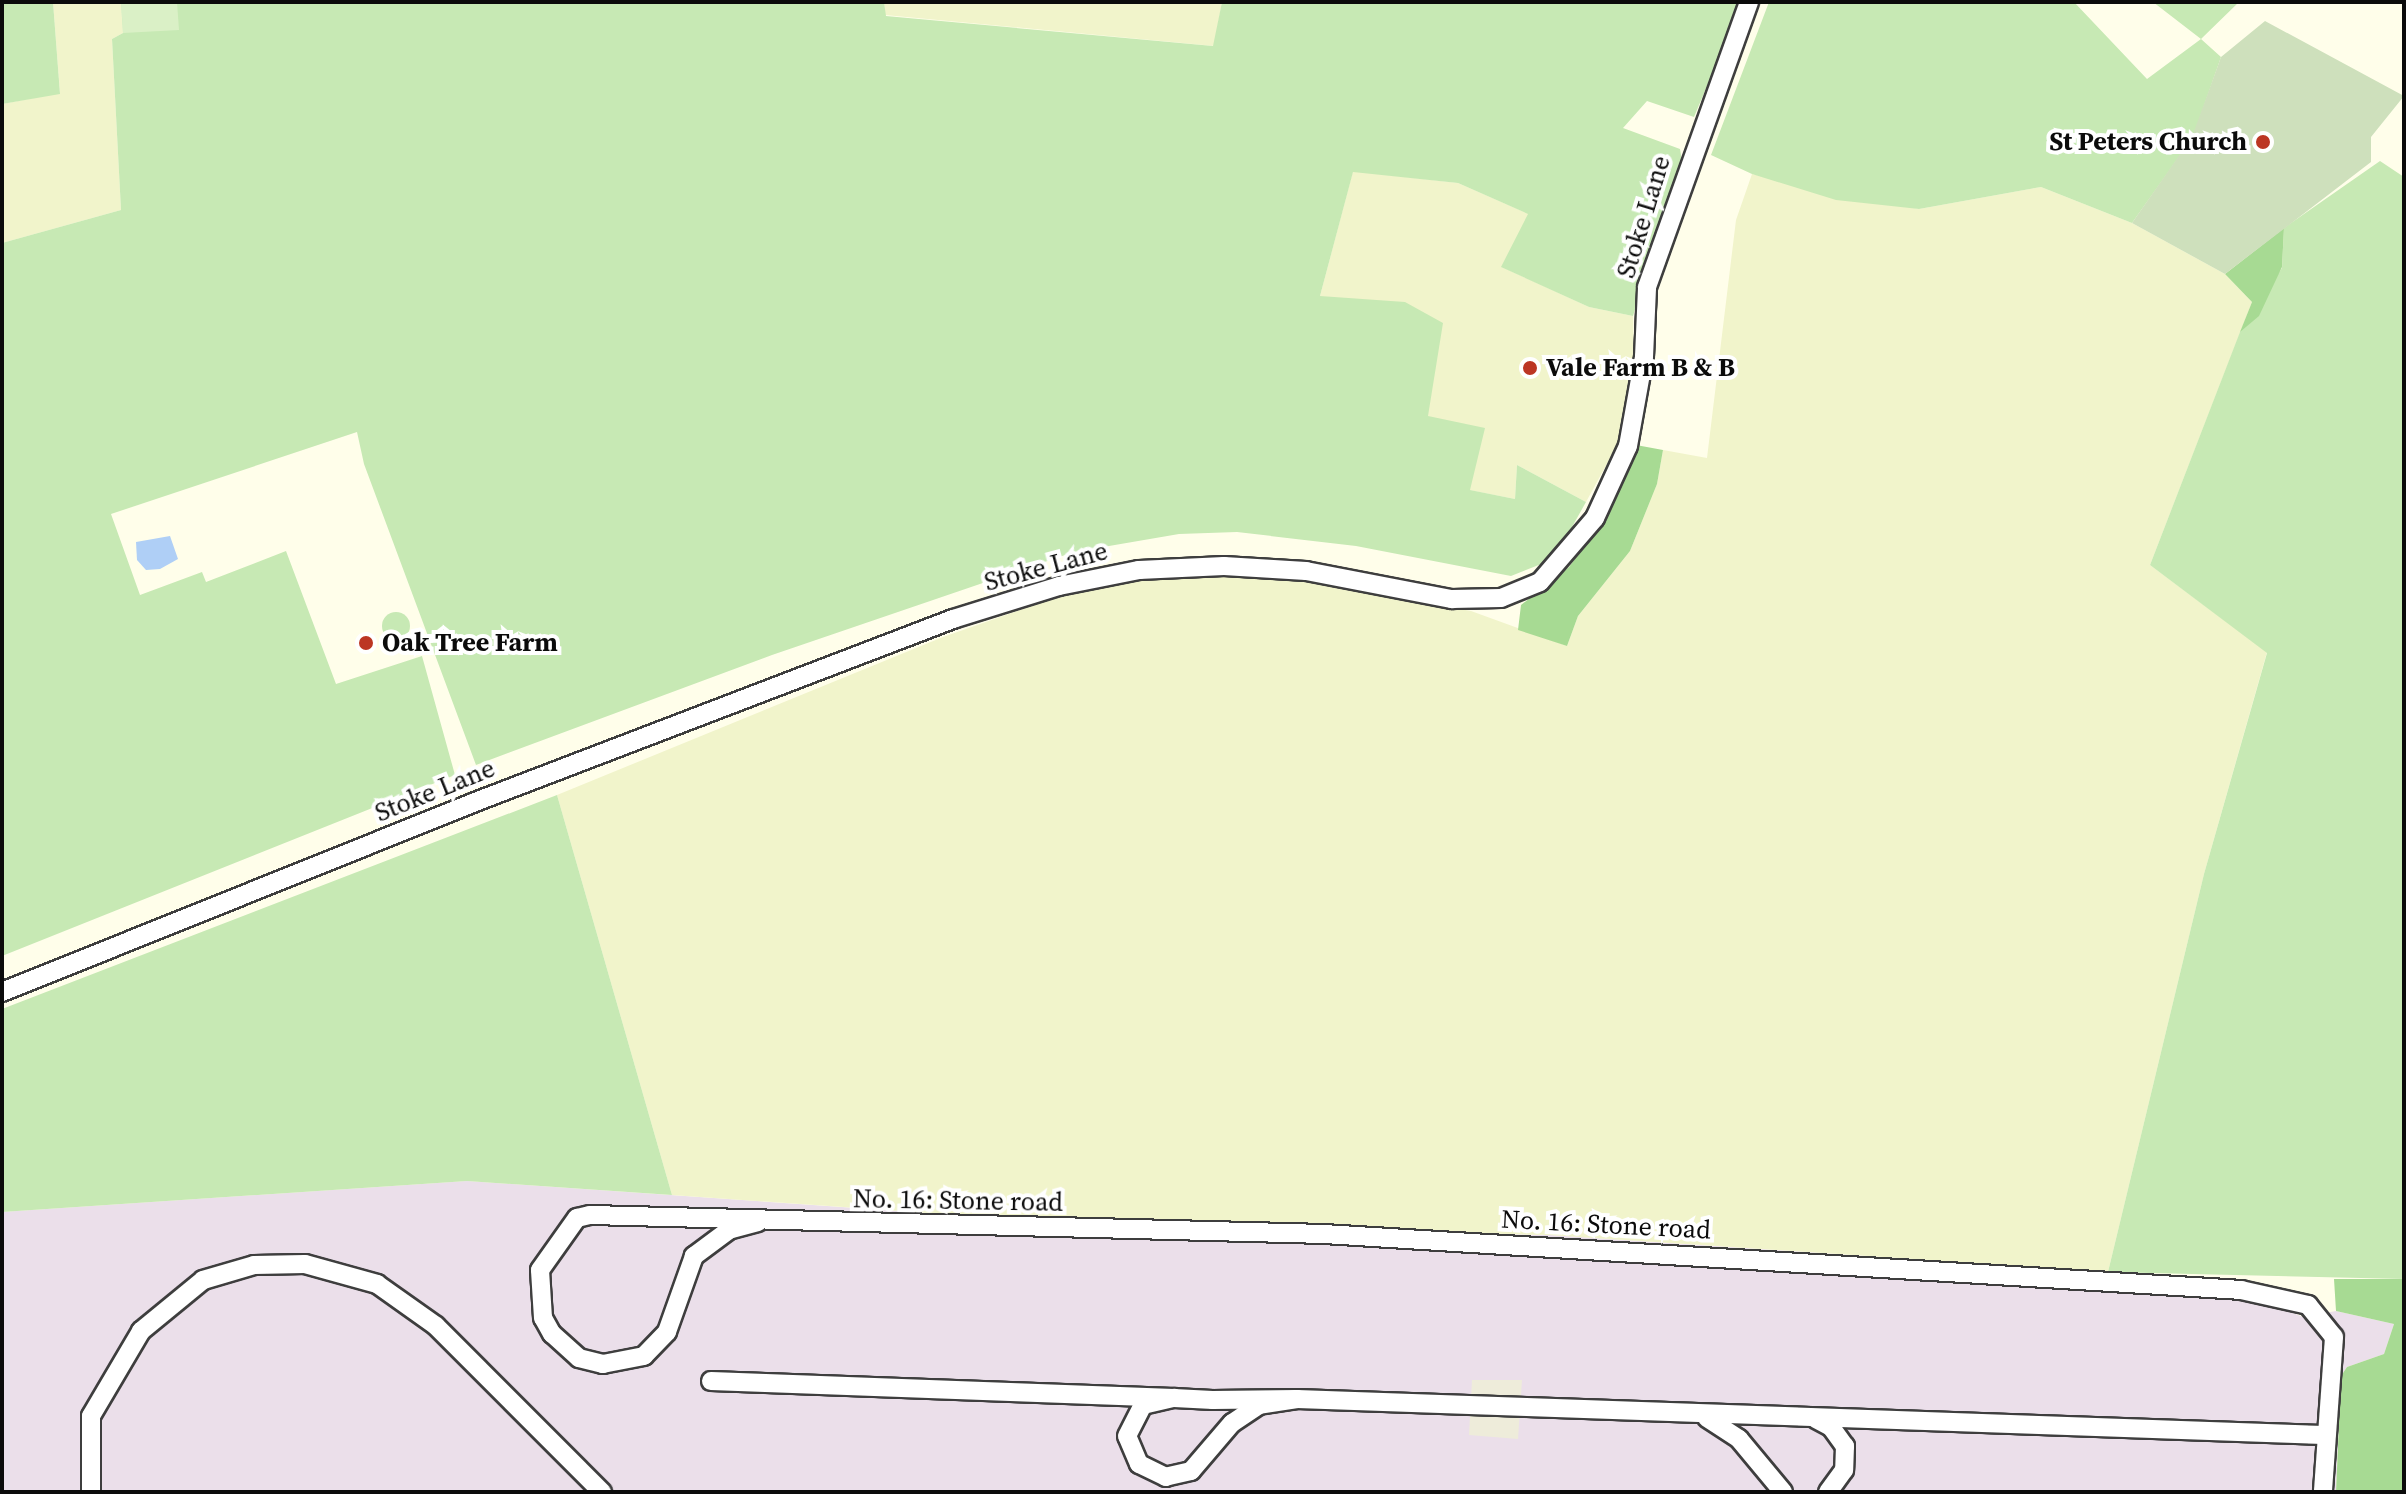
<!DOCTYPE html>
<style>
body{margin:0}
#map{position:relative;width:2406px;height:1494px;overflow:hidden;background:#fffeea;font-family:"Source Serif 4",serif}
div>[style]{position:absolute}
.industrial>*{inset:0;background:#ebdfea}
.farmland>*{inset:0;background:#f1f4cb}
.green>*{inset:0;background:#c7e9b4}
.round{border-radius:50%}
.forest>*{inset:0;background:#a7da93}
.cemetery>*{inset:0;background:#cee0bc}
.pitch>*{inset:0;background:#daf0c6}
.plaza>*{inset:0;background:#eeecda}
.water>*{inset:0;background:#afcff6}
.roads{filter:drop-shadow(2px 0 #3e3e3e) drop-shadow(-2px 0 #3e3e3e) drop-shadow(0 2px #3e3e3e) drop-shadow(0 -2px #3e3e3e)}
.minor>*{height:18px;margin:-9px;padding:0 9px;transform-origin:9px;border-radius:9px;background:#fff}
.dots>*{width:22px;height:22px;translate:-50% -50%;box-sizing:border-box;border:4px solid #fff;border-radius:50%}
span{translate:-50% -50%;white-space:nowrap;text-align:center;line-height:1.15;-webkit-text-stroke:8px #fff;paint-order:stroke}
.poi-label{font-size:26px;color:#0b0b0b;font-weight:700}
.right{translate:-100% -50%;text-align:right}
.left{translate:0 -50%;text-align:left}
.street-label{font-size:26px;color:#0b0b0b}
.frame{position:absolute;inset:0;border:4px solid #0b0b0b;pointer-events:none}
</style>
<div id="map">
<div class="industrial">
<div style="clip-path:polygon(467px 1181px,1087px 1224px,1550px 1235px,2108px 1272px,2276px 1306px,2303px 1317px,2336px 1311px,2394px 1324px,2384px 1354px,2347px 1367px,2341px 1376px,2336px 1492px,2px 1492px,2px 1212px)"></div>
</div>
<div class="farmland">
<div style="clip-path:polygon(53px 2px,121px 2px,123px 33px,112px 39px,121px 210px,2px 243px,2px 104px,60px 93px)"></div>
<div style="clip-path:polygon(884px 2px,1222px 2px,1214px 46px,885px 15px)"></div>
<div style="clip-path:polygon(1353px 171px,1458px 183px,1529px 214px,1502px 267px,1589px 307px,1633px 316px,1634px 371px,1621px 438px,1586px 502px,1517px 465px,1515px 499px,1469px 490px,1428px 416px,1320px 296px)"></div>
<div style="clip-path:polygon(1752px 174px,1919px 209px,2041px 187px,2132px 223px,2225px 274px,2252px 302px,2150px 565px,2267px 652px,2204px 874px,2108px 1272px,1550px 1235px,1087px 1224px,672px 1195px,557px 795px,943px 637px,1049px 600px,1127px 582px,1203px 574px,1291px 578px,1471px 611px,1567px 646px,1578px 616px,1630px 551px,1657px 484px,1663px 450px,1707px 458px,1736px 220px)"></div>
</div>
<div class="green">
<div style="clip-path:polygon(2px 2px,53px 2px,60px 94px,2px 104px)"></div>
<div style="clip-path:polygon(121px 2px,884px 2px,886px 16px,1213px 46px,1222px 2px,1742px 2px,1694px 117px,1647px 101px,1623px 128px,1680px 149px,1682px 161px,1633px 316px,1589px 307px,1501px 267px,1528px 214px,1458px 183px,1353px 172px,1320px 296px,1405px 302px,1443px 323px,1428px 416px,1485px 428px,1470px 490px,1515px 499px,1517px 465px,1586px 502px,1554px 559px,1511px 576px,1356px 546px,1237px 532px,1179px 534px,1074px 552px,772px 655px,476px 765px,364px 464px,357px 432px,111px 514px,140px 595px,202px 572px,206px 582px,286px 551px,336px 684px,422px 656px,455px 775px,2px 956px,2px 243px,121px 210px,112px 39px,123px 33px)"></div>
<div style="clip-path:polygon(1769px 2px,2074px 2px,2147px 79px,2201px 39px,2153px 2px,2239px 2px,2201px 39px,2221px 57px,2193px 137px,2132px 223px,2041px 187px,1919px 209px,1836px 200px,1752px 174px,1711px 155px)"></div>
<div style="clip-path:polygon(2380px 161px,2404px 177px,2404px 1279px,2108px 1272px,2204px 874px,2267px 653px,2150px 565px,2240px 332px,2282px 268px,2284px 228px)"></div>
<div class="round" style="left:382px;top:612px;width:28px;height:28px"></div>
<div style="clip-path:polygon(557px 795px,672px 1195px,467px 1181px,2px 1212px,2px 1009px)"></div>
</div>
<div class="forest">
<div style="clip-path:polygon(2284px 228px,2282px 267px,2259px 316px,2240px 332px,2252px 302px,2225px 274px)"></div>
<div style="clip-path:polygon(1636px 445px,1663px 450px,1657px 484px,1630px 551px,1578px 616px,1567px 646px,1518px 630px,1521px 605px,1569px 567px,1607px 515px)"></div>
<div style="clip-path:polygon(2334px 1279px,2404px 1279px,2404px 1492px,2336px 1492px,2341px 1376px,2347px 1367px,2384px 1354px,2394px 1324px,2336px 1311px)"></div>
</div>
<div class="cemetery">
<div style="clip-path:polygon(2265px 21px,2404px 96px,2371px 137px,2371px 162px,2225px 274px,2132px 223px,2192px 137px,2221px 57px)"></div>
</div>
<div class="pitch">
<div style="clip-path:polygon(121px 2px,177px 2px,179px 30px,123px 33px)"></div>
</div>
<div class="plaza">
<div style="clip-path:polygon(1472px 1380px,1522px 1380px,1518px 1439px,1469px 1435px)"></div>
</div>
<div class="water">
<div style="clip-path:polygon(170px 536px,178px 559px,160px 569px,146px 570px,137px 560px,136px 542px)"></div>
</div>
<div class="roads">
<div class="minor">
<div style="left:2px;top:992px;width:510px;rotate:-21.88deg"></div>
<div style="left:475px;top:802px;width:512px;rotate:-20.95deg"></div>
<div style="left:953px;top:619px;width:111px;rotate:-17.3deg"></div>
<div style="left:1059px;top:586px;width:82px;rotate:-11.3deg"></div>
<div style="left:1139px;top:570px;width:85px;rotate:-2.7deg"></div>
<div style="left:1224px;top:566px;width:82px;rotate:3.5deg"></div>
<div style="left:1306px;top:571px;width:149px;rotate:10.9deg"></div>
<div style="left:1452px;top:599px;width:49px;rotate:-1.2deg"></div>
<div style="left:1501px;top:598px;width:42px;rotate:-22.3deg"></div>
<div style="left:1540px;top:582px;width:84px;rotate:-49.3deg"></div>
<div style="left:1595px;top:518px;width:79px;rotate:-65.4deg"></div>
<div style="left:1628px;top:446px;width:90px;rotate:-79.8deg"></div>
<div style="left:1644px;top:357px;width:70px;rotate:-87.5deg"></div>
<div style="left:1647px;top:287px;width:303px;rotate:-70.3deg"></div>
<div style="left:758px;top:1222px;width:30px;rotate:165deg"></div>
<div style="left:729px;top:1230px;width:44px;rotate:143.4deg"></div>
<div style="left:694px;top:1256px;width:81px;rotate:109.6deg"></div>
<div style="left:667px;top:1332px;width:33px;rotate:134deg"></div>
<div style="left:644px;top:1356px;width:42px;rotate:169deg"></div>
<div style="left:603px;top:1364px;width:25px;rotate:-166deg"></div>
<div style="left:579px;top:1358px;width:36px;rotate:-138deg"></div>
<div style="left:552px;top:1334px;width:18px;rotate:-119deg"></div>
<div style="left:543px;top:1318px;width:48px;rotate:-93.6deg"></div>
<div style="left:540px;top:1270px;width:64px;rotate:-54.6deg"></div>
<div style="left:577px;top:1218px;width:13px;rotate:-13deg"></div>
<div style="left:590px;top:1215px;width:734px;rotate:1.48deg"></div>
<div style="left:1324px;top:1234px;width:919px;rotate:3.49deg"></div>
<div style="left:2241px;top:1290px;width:69px;rotate:12.6deg"></div>
<div style="left:2308px;top:1305px;width:41px;rotate:50.9deg"></div>
<div style="left:2334px;top:1337px;width:155px;rotate:94.1deg"></div>
<div style="left:711px;top:1381px;width:463px;rotate:2.1deg"></div>
<div style="left:1174px;top:1398px;width:39px;rotate:3deg"></div>
<div style="left:1213px;top:1400px;width:84px;rotate:-0.7deg"></div>
<div style="left:1297px;top:1399px;width:38px;rotate:171deg"></div>
<div style="left:1259px;top:1405px;width:32px;rotate:146deg"></div>
<div style="left:1232px;top:1423px;width:63px;rotate:130.5deg"></div>
<div style="left:1191px;top:1471px;width:26px;rotate:167deg"></div>
<div style="left:1166px;top:1477px;width:30px;rotate:-154deg"></div>
<div style="left:1139px;top:1464px;width:30px;rotate:-113deg"></div>
<div style="left:1127px;top:1436px;width:35px;rotate:-63deg"></div>
<div style="left:1143px;top:1405px;width:32px;rotate:-13deg"></div>
<div style="left:1297px;top:1399px;width:1028px;rotate:2.01deg"></div>
<div style="left:1707px;top:1418px;width:38px;rotate:33deg"></div>
<div style="left:1739px;top:1439px;width:69px;rotate:50.3deg"></div>
<div style="left:1816px;top:1419px;width:17px;rotate:28deg"></div>
<div style="left:1831px;top:1427px;width:24px;rotate:54deg"></div>
<div style="left:1845px;top:1446px;width:24px;rotate:92deg"></div>
<div style="left:1844px;top:1470px;width:27px;rotate:126deg"></div>
<div style="left:91px;top:1492px;width:76px;rotate:-90deg"></div>
<div style="left:91px;top:1416px;width:99px;rotate:-59.5deg"></div>
<div style="left:141px;top:1331px;width:80px;rotate:-39.4deg"></div>
<div style="left:203px;top:1280px;width:53px;rotate:-16.4deg"></div>
<div style="left:254px;top:1265px;width:51px;rotate:-1.1deg"></div>
<div style="left:305px;top:1264px;width:75px;rotate:15.5deg"></div>
<div style="left:377px;top:1284px;width:72px;rotate:35.4deg"></div>
<div style="left:436px;top:1326px;width:235px;rotate:45deg"></div>
</div>
</div>
<div class="dots">
<div style="left:2263px;top:142px;background:#bc3623"></div>
<div style="left:1530px;top:368px;background:#bc3623"></div>
<div style="left:366px;top:643px;background:#bc3623"></div>
</div>
<div class="poi-label">
<span class="right" style="left:2247px;top:142px">St Peters Church</span>
<span class="left" style="left:1546px;top:368px">Vale Farm B &amp; B</span>
<span class="left" style="left:382px;top:643px">Oak Tree Farm</span>
</div>
<div class="street-label">
<span style="left:1644px;top:217px;rotate:-73deg">Stoke Lane</span>
<span style="left:1046px;top:567px;rotate:-15deg">Stoke Lane</span>
<span style="left:435px;top:791px;rotate:-22deg">Stoke Lane</span>
<span style="left:958px;top:1201px;rotate:1deg">No. 16: Stone road</span>
<span style="left:1606px;top:1225px;rotate:3deg">No. 16: Stone road</span>
</div>
<div class="frame"></div>
</div>
